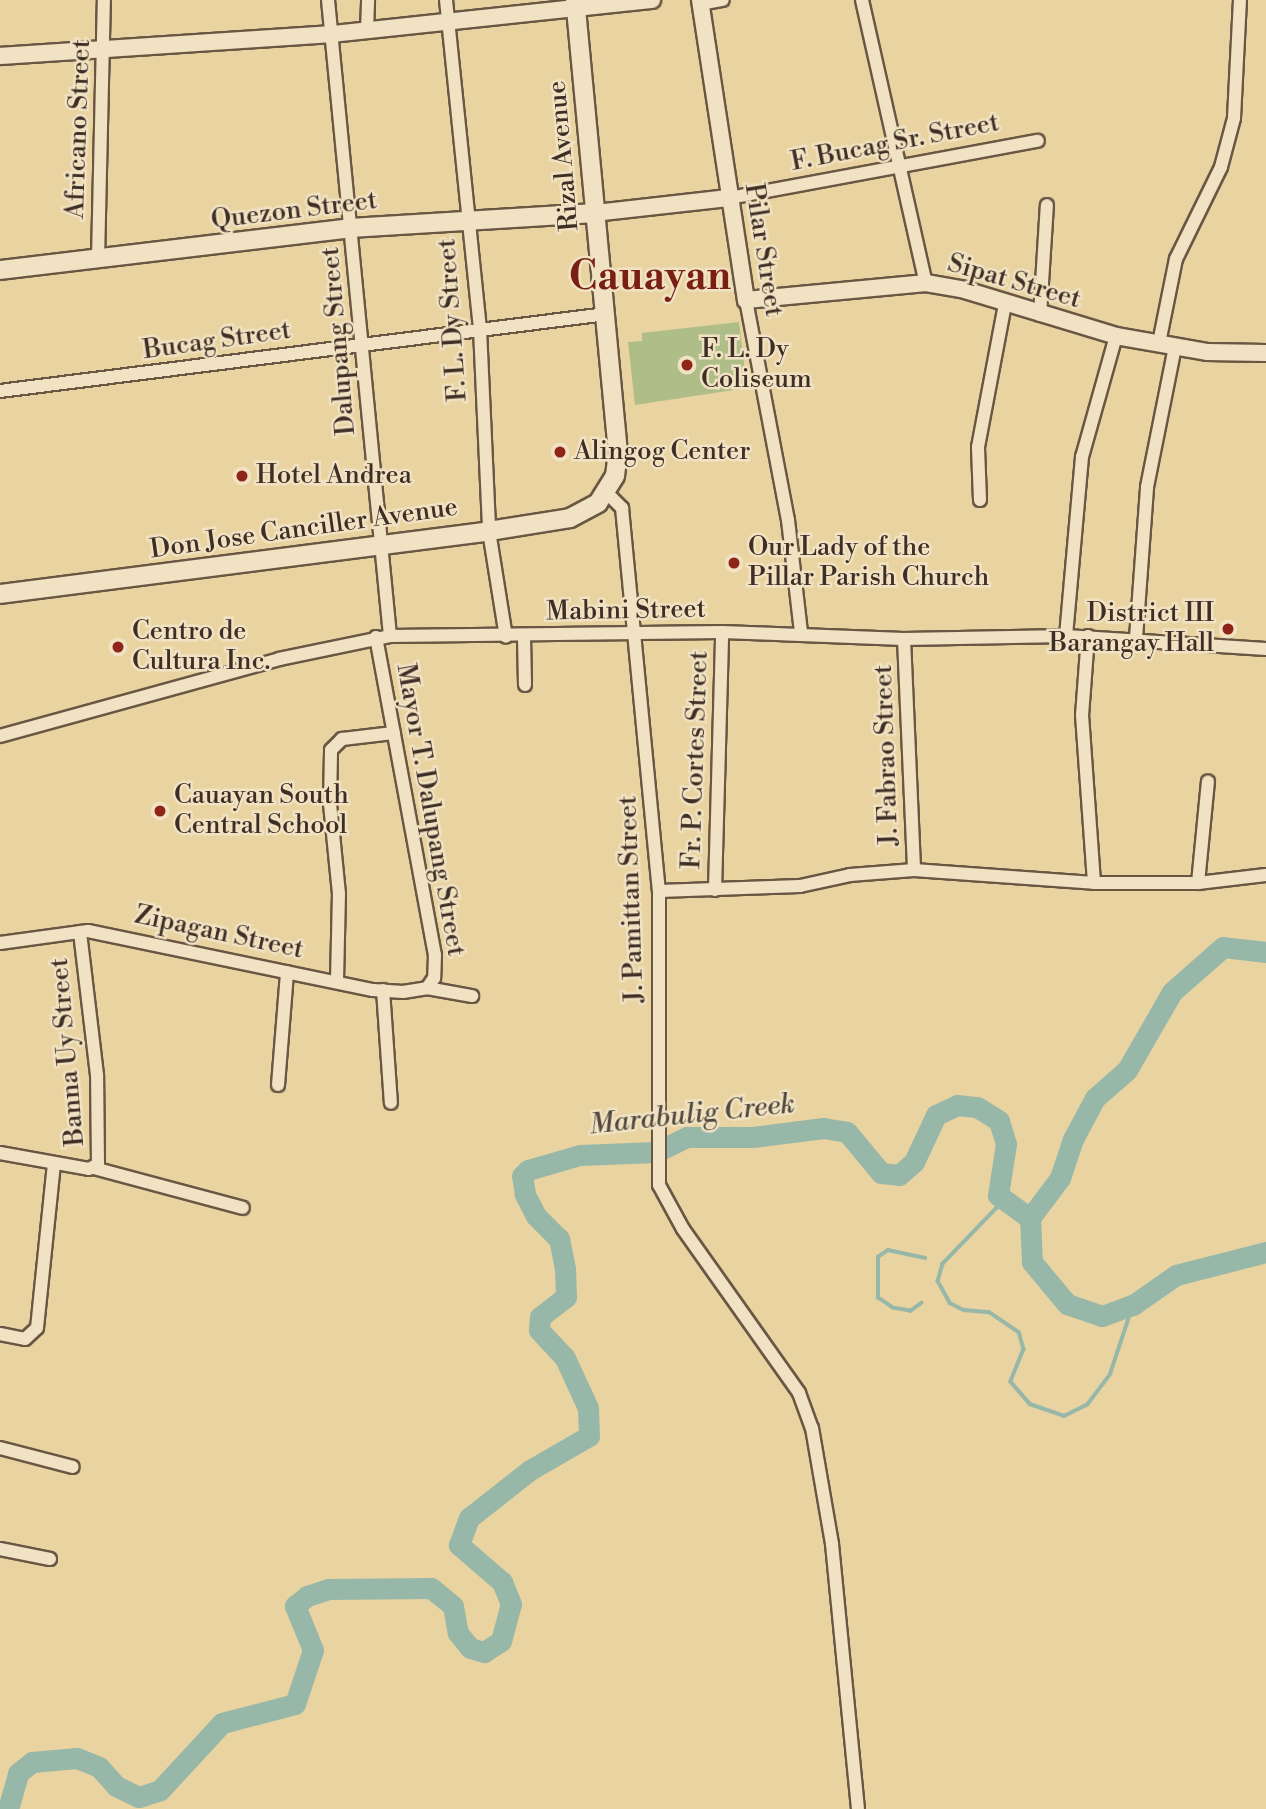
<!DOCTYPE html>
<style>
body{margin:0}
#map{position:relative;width:1266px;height:1809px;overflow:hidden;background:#e8d3a1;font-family:"Libre Bodoni",serif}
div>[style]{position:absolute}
.green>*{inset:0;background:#afbe89}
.stream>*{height:3.5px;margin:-1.75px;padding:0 1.75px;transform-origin:1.75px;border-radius:1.75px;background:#97b7a8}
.river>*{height:21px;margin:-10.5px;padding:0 10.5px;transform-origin:10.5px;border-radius:10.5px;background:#97b7a8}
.roads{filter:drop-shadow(2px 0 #695744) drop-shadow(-2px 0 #695744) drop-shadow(0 2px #695744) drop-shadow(0 -2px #695744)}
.minor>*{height:12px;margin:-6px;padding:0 6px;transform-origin:6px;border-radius:6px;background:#f0e2c2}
.tertiary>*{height:16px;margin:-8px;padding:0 8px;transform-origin:8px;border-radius:8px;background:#f0e2c2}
.secondary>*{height:18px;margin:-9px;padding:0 9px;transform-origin:9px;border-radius:9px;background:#f0e2c2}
.dots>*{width:19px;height:19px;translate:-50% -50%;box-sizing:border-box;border:4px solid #f0e2c2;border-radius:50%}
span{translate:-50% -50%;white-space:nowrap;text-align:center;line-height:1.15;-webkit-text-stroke:5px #f0e2c2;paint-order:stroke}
.street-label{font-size:26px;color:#3f2e25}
.poi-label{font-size:26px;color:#3f2e25}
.left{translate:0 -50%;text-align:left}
.right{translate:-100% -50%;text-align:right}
.water-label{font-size:28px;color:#51493f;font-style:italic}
.town-label{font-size:40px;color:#7a1f14;font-weight:700}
</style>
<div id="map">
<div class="green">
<div style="clip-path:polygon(739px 322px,747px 388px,635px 405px,628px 342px,642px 341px,642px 333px)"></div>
</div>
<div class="stream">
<div style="left:998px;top:1195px;width:13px;rotate:94deg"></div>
<div style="left:997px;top:1208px;width:78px;rotate:134deg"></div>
<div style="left:943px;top:1264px;width:18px;rotate:106deg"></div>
<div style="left:938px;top:1281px;width:25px;rotate:61deg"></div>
<div style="left:950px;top:1303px;width:16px;rotate:27deg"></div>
<div style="left:964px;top:1310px;width:25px;rotate:5deg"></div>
<div style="left:989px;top:1312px;width:36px;rotate:34deg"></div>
<div style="left:1019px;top:1332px;width:18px;rotate:74deg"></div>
<div style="left:1024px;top:1349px;width:35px;rotate:112deg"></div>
<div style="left:1011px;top:1382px;width:29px;rotate:49deg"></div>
<div style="left:1030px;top:1404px;width:36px;rotate:19deg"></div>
<div style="left:1064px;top:1416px;width:25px;rotate:-26deg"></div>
<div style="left:1087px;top:1405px;width:39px;rotate:-53deg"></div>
<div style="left:1110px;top:1374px;width:73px;rotate:-71.6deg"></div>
<div style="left:922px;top:1303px;width:14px;rotate:144deg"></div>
<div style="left:911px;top:1311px;width:18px;rotate:-171deg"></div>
<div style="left:893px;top:1308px;width:18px;rotate:-146deg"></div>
<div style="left:878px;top:1298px;width:41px;rotate:-90deg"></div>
<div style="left:878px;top:1257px;width:12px;rotate:-35deg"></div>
<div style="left:888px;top:1250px;width:38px;rotate:12deg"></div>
</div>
<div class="river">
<div style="left:1266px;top:952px;width:43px;rotate:-173.4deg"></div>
<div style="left:1223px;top:947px;width:68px;rotate:138.6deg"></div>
<div style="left:1172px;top:992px;width:90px;rotate:120deg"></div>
<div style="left:1127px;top:1070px;width:43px;rotate:138.8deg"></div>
<div style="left:1095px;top:1098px;width:47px;rotate:118.2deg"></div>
<div style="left:1073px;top:1139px;width:41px;rotate:108.4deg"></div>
<div style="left:1060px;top:1178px;width:50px;rotate:126.9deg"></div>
<div style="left:1030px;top:1218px;width:44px;rotate:87.4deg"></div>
<div style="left:1032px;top:1262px;width:55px;rotate:50.2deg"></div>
<div style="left:1067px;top:1304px;width:37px;rotate:19deg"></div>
<div style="left:1102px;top:1316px;width:33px;rotate:-20deg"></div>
<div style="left:1133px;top:1305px;width:52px;rotate:-34.9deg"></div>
<div style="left:1176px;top:1275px;width:93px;rotate:-14.3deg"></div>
<div style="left:8px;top:1809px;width:37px;rotate:-74deg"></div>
<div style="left:18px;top:1773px;width:18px;rotate:-38deg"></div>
<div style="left:32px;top:1762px;width:45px;rotate:-5.1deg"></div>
<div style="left:77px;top:1758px;width:24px;rotate:22deg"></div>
<div style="left:99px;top:1767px;width:25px;rotate:48deg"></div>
<div style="left:116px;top:1786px;width:25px;rotate:26deg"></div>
<div style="left:139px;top:1797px;width:22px;rotate:-18deg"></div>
<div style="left:160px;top:1790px;width:91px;rotate:-47.2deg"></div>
<div style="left:222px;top:1723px;width:75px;rotate:-14.6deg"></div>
<div style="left:295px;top:1704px;width:57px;rotate:-71.6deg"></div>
<div style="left:313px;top:1650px;width:48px;rotate:-112.2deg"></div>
<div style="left:295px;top:1606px;width:16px;rotate:-40deg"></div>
<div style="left:307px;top:1596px;width:22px;rotate:-18deg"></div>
<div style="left:328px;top:1589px;width:103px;rotate:-0.6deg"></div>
<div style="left:431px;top:1588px;width:28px;rotate:39deg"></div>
<div style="left:453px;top:1606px;width:27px;rotate:80deg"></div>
<div style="left:458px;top:1633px;width:19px;rotate:51deg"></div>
<div style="left:470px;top:1648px;width:15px;rotate:16deg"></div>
<div style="left:484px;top:1652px;width:20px;rotate:-33deg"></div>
<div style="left:501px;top:1641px;width:38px;rotate:-75deg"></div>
<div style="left:511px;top:1604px;width:24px;rotate:-112deg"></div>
<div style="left:502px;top:1582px;width:57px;rotate:-139.3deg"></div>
<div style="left:459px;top:1545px;width:29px;rotate:-70deg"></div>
<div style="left:469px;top:1518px;width:78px;rotate:-38.2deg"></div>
<div style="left:530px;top:1470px;width:68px;rotate:-30deg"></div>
<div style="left:589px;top:1436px;width:28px;rotate:-92deg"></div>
<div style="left:588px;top:1408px;width:55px;rotate:-114.7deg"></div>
<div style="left:565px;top:1358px;width:38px;rotate:-133deg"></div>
<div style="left:539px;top:1330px;width:13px;rotate:-86deg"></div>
<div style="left:540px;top:1317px;width:33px;rotate:-38deg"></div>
<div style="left:566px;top:1297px;width:28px;rotate:-92deg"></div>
<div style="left:565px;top:1269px;width:31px;rotate:-101deg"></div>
<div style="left:559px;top:1239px;width:33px;rotate:-135deg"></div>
<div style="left:536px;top:1216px;width:25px;rotate:-117deg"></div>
<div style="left:525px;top:1194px;width:18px;rotate:-99deg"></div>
<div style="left:522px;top:1176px;width:8px;rotate:-45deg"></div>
<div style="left:528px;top:1170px;width:54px;rotate:-16.1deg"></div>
<div style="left:580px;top:1155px;width:76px;rotate:-2.3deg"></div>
<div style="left:656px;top:1152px;width:34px;rotate:-26deg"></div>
<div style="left:687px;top:1137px;width:66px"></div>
<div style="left:753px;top:1137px;width:71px;rotate:-7.3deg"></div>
<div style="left:823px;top:1128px;width:24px;rotate:9deg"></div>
<div style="left:847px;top:1132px;width:53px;rotate:50.3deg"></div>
<div style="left:881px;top:1173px;width:18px;rotate:6deg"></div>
<div style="left:899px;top:1175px;width:20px;rotate:-41deg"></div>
<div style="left:914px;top:1162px;width:52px;rotate:-64.9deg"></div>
<div style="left:936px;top:1115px;width:23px;rotate:-25deg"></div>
<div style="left:957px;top:1105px;width:20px;rotate:6deg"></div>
<div style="left:977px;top:1107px;width:26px;rotate:32deg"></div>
<div style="left:999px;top:1121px;width:24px;rotate:73deg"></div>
<div style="left:1006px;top:1144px;width:52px;rotate:98.9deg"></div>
<div style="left:998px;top:1195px;width:39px;rotate:36deg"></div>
</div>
<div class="roads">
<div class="minor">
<div style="left:328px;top:0;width:639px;rotate:84.43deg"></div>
<div style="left:446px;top:0;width:331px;rotate:84.1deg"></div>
<div style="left:480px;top:329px;width:202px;rotate:87.4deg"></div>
<div style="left:489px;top:531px;width:107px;rotate:80.9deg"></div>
<div style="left:862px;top:0;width:290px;rotate:77.3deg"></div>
<div style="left:700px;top:4px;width:23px;rotate:-10deg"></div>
<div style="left:367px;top:31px;width:31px;rotate:-88deg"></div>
<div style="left:729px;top:198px;width:314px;rotate:-10.5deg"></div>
<div style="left:98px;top:259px;width:259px;rotate:-88.7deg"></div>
<div style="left:746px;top:300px;width:224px;rotate:79.2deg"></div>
<div style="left:788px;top:520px;width:113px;rotate:83.4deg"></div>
<div style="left:1040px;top:315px;width:110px;rotate:-86.4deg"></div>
<div style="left:1159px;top:343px;width:86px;rotate:-78.6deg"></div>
<div style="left:1176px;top:259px;width:102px;rotate:-63.9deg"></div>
<div style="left:1221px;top:167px;width:51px;rotate:-75.1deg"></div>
<div style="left:1234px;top:118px;width:118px;rotate:-87.1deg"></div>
<div style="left:0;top:391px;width:611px;rotate:-7.24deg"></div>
<div style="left:606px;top:492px;width:23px;rotate:45deg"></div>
<div style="left:622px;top:508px;width:385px;rotate:84.5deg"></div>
<div style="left:659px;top:891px;width:294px;rotate:90deg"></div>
<div style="left:659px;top:1185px;width:50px;rotate:61.4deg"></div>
<div style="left:683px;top:1229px;width:201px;rotate:54.7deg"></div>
<div style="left:799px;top:1393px;width:37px;rotate:70deg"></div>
<div style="left:812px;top:1428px;width:118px;rotate:80.2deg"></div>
<div style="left:832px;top:1544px;width:266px;rotate:84.4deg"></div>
<div style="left:980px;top:500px;width:53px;rotate:-92.2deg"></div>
<div style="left:978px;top:447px;width:146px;rotate:-79.3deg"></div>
<div style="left:1066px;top:636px;width:180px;rotate:-84.9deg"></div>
<div style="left:1082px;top:457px;width:126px;rotate:-74.3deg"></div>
<div style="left:1088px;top:636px;width:79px;rotate:94.3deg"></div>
<div style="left:1082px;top:715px;width:168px;rotate:85.9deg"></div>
<div style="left:376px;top:637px;width:323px;rotate:79.5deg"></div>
<div style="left:435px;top:955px;width:23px;rotate:92deg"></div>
<div style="left:434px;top:978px;width:12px;rotate:125deg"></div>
<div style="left:524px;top:637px;width:48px;rotate:88.8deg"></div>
<div style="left:1136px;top:638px;width:151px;rotate:-85.8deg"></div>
<div style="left:1147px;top:487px;width:143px;rotate:-78.7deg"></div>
<div style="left:904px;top:639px;width:231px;rotate:87.5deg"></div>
<div style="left:0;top:736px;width:289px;rotate:-15.4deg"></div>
<div style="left:279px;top:659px;width:113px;rotate:-11.7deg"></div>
<div style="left:390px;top:636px;width:332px;rotate:-0.7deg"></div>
<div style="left:722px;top:632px;width:182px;rotate:2.2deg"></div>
<div style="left:904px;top:639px;width:162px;rotate:-1.1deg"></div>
<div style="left:1066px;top:636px;width:200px;rotate:3.7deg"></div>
<div style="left:1198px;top:883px;width:102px;rotate:-84.4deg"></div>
<div style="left:715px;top:890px;width:258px;rotate:-88.4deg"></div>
<div style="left:659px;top:891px;width:141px;rotate:-2deg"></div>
<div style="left:800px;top:886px;width:51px;rotate:-12.4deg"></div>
<div style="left:850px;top:875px;width:64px;rotate:-4.5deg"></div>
<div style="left:914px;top:870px;width:180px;rotate:4.1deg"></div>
<div style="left:1094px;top:883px;width:104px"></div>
<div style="left:1198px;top:883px;width:68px;rotate:-6.7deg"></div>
<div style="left:0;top:943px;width:89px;rotate:-7.8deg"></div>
<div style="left:88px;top:931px;width:291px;rotate:11.7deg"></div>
<div style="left:373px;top:990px;width:30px;rotate:4deg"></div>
<div style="left:403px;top:992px;width:24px;rotate:-9deg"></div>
<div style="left:427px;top:988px;width:46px;rotate:10.1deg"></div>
<div style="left:337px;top:981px;width:87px;rotate:-88.7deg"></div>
<div style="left:339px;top:894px;width:90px;rotate:-95.7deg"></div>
<div style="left:330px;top:804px;width:54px;rotate:-88.9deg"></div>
<div style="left:331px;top:750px;width:16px;rotate:-45deg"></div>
<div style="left:342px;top:739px;width:52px;rotate:-6.6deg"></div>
<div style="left:383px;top:990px;width:113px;rotate:86deg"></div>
<div style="left:278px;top:1085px;width:113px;rotate:-85.4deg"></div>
<div style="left:0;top:1153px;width:90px;rotate:10.2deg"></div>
<div style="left:89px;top:1169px;width:10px;rotate:-29deg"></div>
<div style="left:98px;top:1164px;width:89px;rotate:-90.6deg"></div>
<div style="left:97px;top:1075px;width:144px;rotate:-96.8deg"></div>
<div style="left:94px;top:1168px;width:154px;rotate:15deg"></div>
<div style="left:0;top:1334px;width:25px;rotate:11deg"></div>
<div style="left:25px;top:1339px;width:16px;rotate:-43deg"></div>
<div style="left:37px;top:1328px;width:166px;rotate:-84.1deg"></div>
<div style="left:0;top:1448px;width:75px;rotate:14.6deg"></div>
<div style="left:0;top:1549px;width:51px;rotate:11.3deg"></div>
</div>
<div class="tertiary">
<div style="left:700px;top:0;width:304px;rotate:81.3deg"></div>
<div style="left:746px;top:300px;width:181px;rotate:-5.4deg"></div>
<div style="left:926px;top:283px;width:40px;rotate:10deg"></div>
<div style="left:965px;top:290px;width:158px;rotate:16.9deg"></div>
<div style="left:1116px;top:336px;width:92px;rotate:10deg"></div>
<div style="left:1207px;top:352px;width:59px;rotate:1deg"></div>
<div style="left:0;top:56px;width:333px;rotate:-3.8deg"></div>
<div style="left:332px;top:34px;width:322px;rotate:-6.1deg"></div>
<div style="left:595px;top:213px;width:135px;rotate:-6.4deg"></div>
</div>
<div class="secondary">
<div style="left:0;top:270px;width:354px;rotate:-6.8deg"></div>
<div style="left:351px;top:228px;width:244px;rotate:-3.5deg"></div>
<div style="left:0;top:594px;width:493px;rotate:-7.3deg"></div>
<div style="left:489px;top:531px;width:82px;rotate:-9.1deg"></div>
<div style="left:570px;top:518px;width:32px;rotate:-28deg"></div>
<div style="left:598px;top:503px;width:32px;rotate:-58deg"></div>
<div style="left:615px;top:476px;width:23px;rotate:-83deg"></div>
<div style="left:618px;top:453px;width:455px;rotate:-95.4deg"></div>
</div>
</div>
<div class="dots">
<div style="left:687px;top:365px;background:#8f2418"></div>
<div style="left:560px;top:452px;background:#8f2418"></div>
<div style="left:242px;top:476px;background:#8f2418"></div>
<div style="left:734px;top:563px;background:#8f2418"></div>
<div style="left:1228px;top:629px;background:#8f2418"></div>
<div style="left:118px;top:647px;background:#8f2418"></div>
<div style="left:160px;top:811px;background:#8f2418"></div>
</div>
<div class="street-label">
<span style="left:79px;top:129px;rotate:-88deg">Africano Street</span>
<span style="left:895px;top:143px;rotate:-11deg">F. Bucag Sr. Street</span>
<span style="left:564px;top:156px;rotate:-95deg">Rizal Avenue</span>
<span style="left:294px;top:211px;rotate:-7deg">Quezon Street</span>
<span style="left:763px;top:250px;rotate:81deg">Pilar Street</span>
<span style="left:1014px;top:282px;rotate:16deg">Sipat Street</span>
<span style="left:453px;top:320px;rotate:-94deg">F. L. Dy Street</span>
<span style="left:217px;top:341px;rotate:-8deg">Bucag Street</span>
<span style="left:339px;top:341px;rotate:-95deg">Dalupang Street</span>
<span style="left:304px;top:529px;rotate:-8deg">Don Jose Canciller Avenue</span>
<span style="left:626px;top:611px;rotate:-1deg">Mabini Street</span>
<span style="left:887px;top:755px;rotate:-92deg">J. Fabrao Street</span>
<span style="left:696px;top:760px;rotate:-88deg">Fr. P. Cortes Street</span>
<span style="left:430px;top:810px;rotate:80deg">Mayor T. Dalupang Street</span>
<span style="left:632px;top:899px;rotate:-92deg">J. Pamittan Street</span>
<span style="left:219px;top:933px;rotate:12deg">Zipagan Street</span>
<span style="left:68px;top:1052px;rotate:-95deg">Banna Uy Street</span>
</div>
<div class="poi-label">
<span class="left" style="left:701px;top:365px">F. L. Dy<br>Coliseum</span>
<span class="left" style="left:574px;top:452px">Alingog Center</span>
<span class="left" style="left:256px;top:476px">Hotel Andrea</span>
<span class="left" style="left:748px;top:563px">Our Lady of the<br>Pillar Parish Church</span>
<span class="right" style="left:1214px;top:629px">District III<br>Barangay Hall</span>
<span class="left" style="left:132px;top:647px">Centro de<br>Cultura Inc.</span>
<span class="left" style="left:174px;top:811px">Cauayan South<br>Central School</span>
</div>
<div class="water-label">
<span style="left:692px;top:1115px;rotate:-6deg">Marabulig Creek</span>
</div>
<div class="town-label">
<span style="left:650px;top:277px">Cauayan</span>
</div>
</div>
